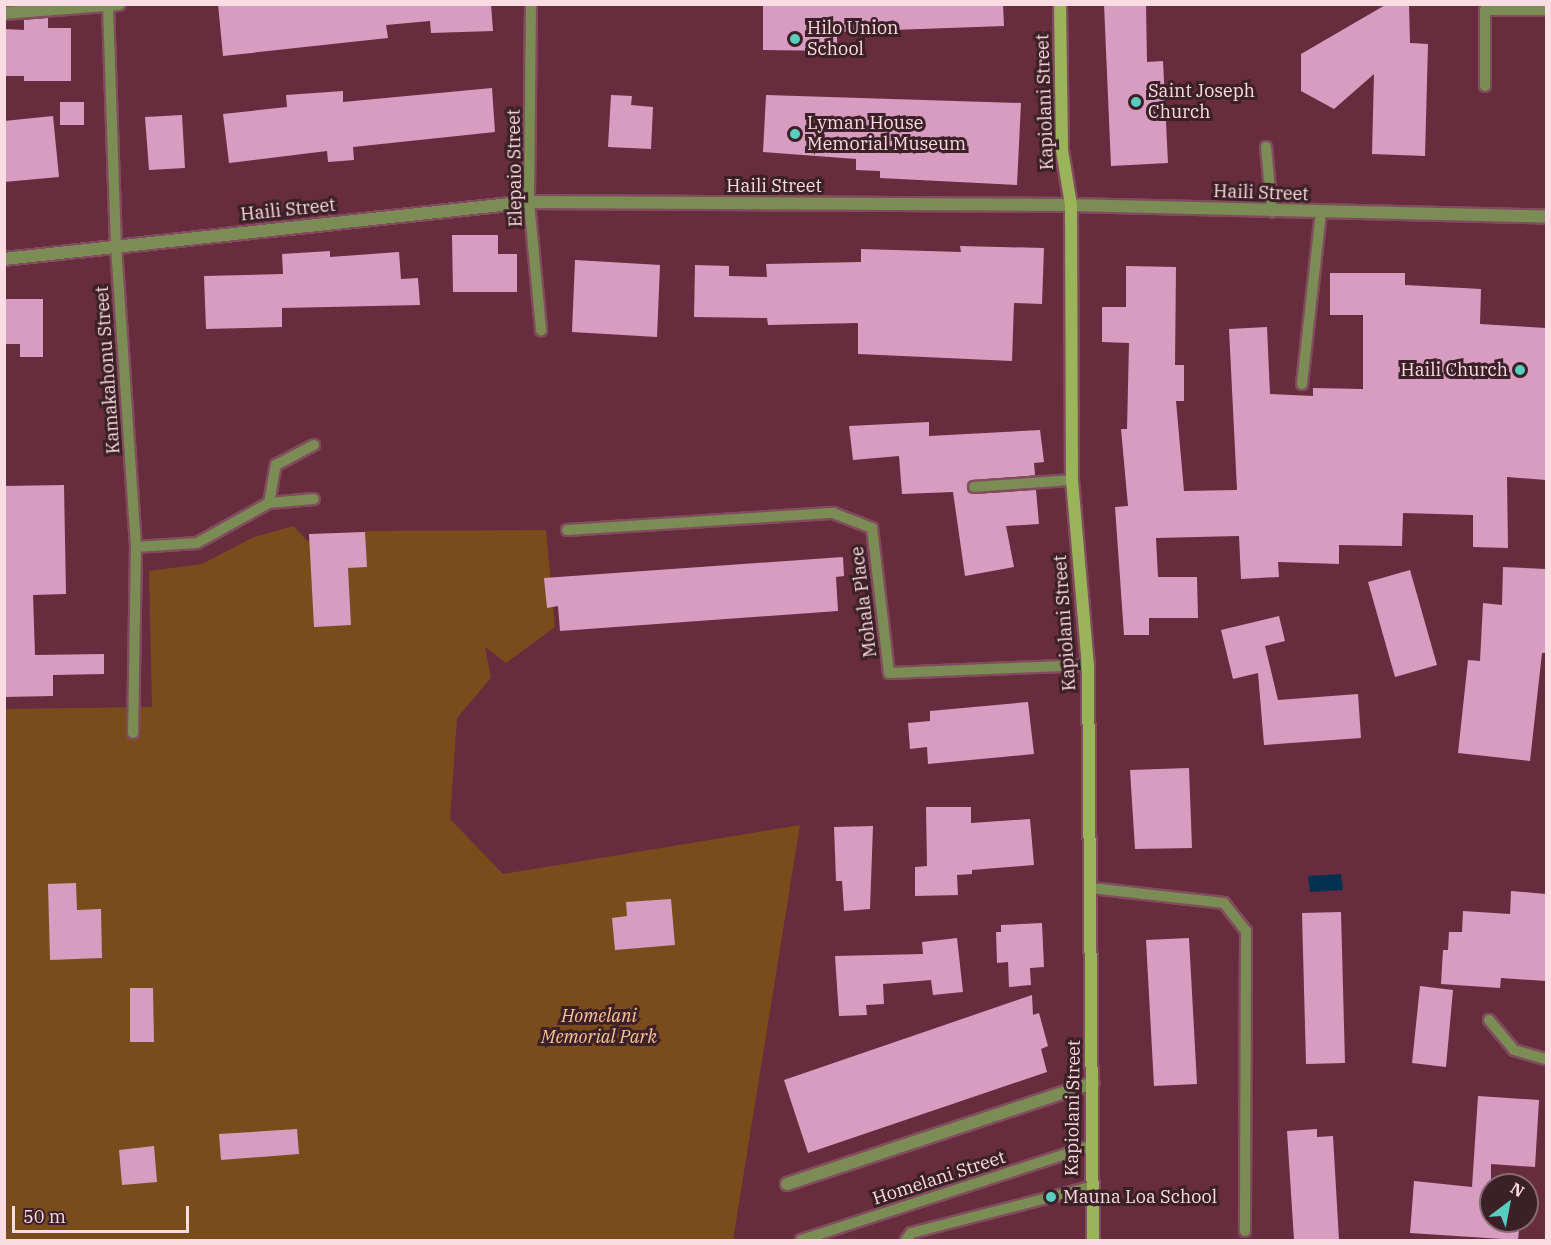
<!DOCTYPE html>
<style>
body{margin:0}
#map{position:relative;width:1551px;height:1245px;overflow:hidden;background:#672d3f;font-family:"IBM Plex Serif",serif}
div>[style]{position:absolute}
.green>*{inset:0;background:#7a4b1b}
.water>*{inset:0;background:#02314f}
.building>*{inset:0;background:#d89cc0}
.roads{filter:drop-shadow(2px 0 #814c5d) drop-shadow(-2px 0 #814c5d) drop-shadow(0 2px #814c5d) drop-shadow(0 -2px #814c5d)}
.lane>*{height:10px;margin:-5px;padding:0 5px;transform-origin:5px;border-radius:5px;background:#7b8c55}
.street>*{height:12px;margin:-6px;padding:0 6px;transform-origin:6px;border-radius:6px;background:#7b8c55}
.secondary>*{height:12px;margin:-6px;padding:0 6px;transform-origin:6px;border-radius:6px;background:#99b459}
.dots>*{width:16px;height:16px;translate:-50% -50%;box-sizing:border-box;border:3px solid #3b2028;border-radius:50%}
span{translate:-50% -50%;white-space:nowrap;text-align:center;line-height:1.15;-webkit-text-stroke:6px #3b2028;paint-order:stroke}
.poi-label{font-size:18px;color:#fadce3}
.left{translate:0 -50%;text-align:left}
.right{translate:-100% -50%;text-align:right}
.street-label{font-size:18px;color:#fadce3}
.park-label{font-size:18px;color:#fcc595;font-style:italic}
.frame{position:absolute;inset:0;border:6px solid #fadce3;pointer-events:none}
.north{position:absolute;left:1479px;top:1173px;width:60px;height:60px;box-sizing:border-box;background:#3b2028;border:2px solid #876b73;border-radius:50%;rotate:32deg;font-size:16px;font-weight:700;line-height:24px;text-align:center;color:#fadce3}
.north::after{content:'';display:block;margin:auto;width:21px;height:27px;background:#5acebe;clip-path:polygon(50% 0,100% 100%,50% 72%,0 100%)}
.scale{position:absolute;left:12px;top:1206px;width:177px;height:27px;box-sizing:border-box;border:3px solid #fadce3;border-top:0;padding-left:8px;font-size:18px;line-height:21px;white-space:nowrap;color:#fadce3;-webkit-text-stroke:4px #3b2028;paint-order:stroke}
</style>
<div id="map">
<div class="green">
<div style="clip-path:polygon(294px 526px,307px 541px,368px 531px,546px 530px,555px 627px,506px 663px,485px 647px,491px 678px,457px 718px,450px 819px,503px 874px,800px 825px,733px 1240px,5px 1240px,4px 709px,152px 707px,149px 571px,202px 564px,254px 537px)"></div>
</div>
<div class="water">
<div style="clip-path:polygon(1341px 874px,1343px 890px,1310px 892px,1308px 876px)"></div>
</div>
<div class="building">
<div style="clip-path:polygon(218px 4px,491px 4px,493px 31px,431px 33px,430px 21px,386px 25px,388px 38px,223px 56px)"></div>
<div style="clip-path:polygon(763px 4px,1003px 4px,1004px 26px,837px 32px,837px 51px,763px 50px)"></div>
<div style="clip-path:polygon(1104px 4px,1146px 4px,1147px 62px,1163px 61px,1168px 163px,1111px 166px)"></div>
<div style="clip-path:polygon(1387px 4px,1409px 4px,1410px 43px,1428px 44px,1425px 156px,1372px 154px,1374px 74px,1334px 109px,1301px 91px,1301px 54px)"></div>
<div style="clip-path:polygon(48px 18px,48px 28px,71px 28px,71px 81px,24px 81px,24px 76px,4px 76px,4px 29px,24px 30px,24px 20px)"></div>
<div style="clip-path:polygon(492px 88px,495px 132px,353px 147px,354px 160px,328px 162px,327px 151px,229px 163px,223px 114px,287px 107px,286px 95px,343px 91px,343px 102px)"></div>
<div style="clip-path:polygon(611px 95px,632px 96px,631px 105px,653px 107px,651px 149px,608px 147px)"></div>
<div style="clip-path:polygon(766px 95px,1021px 103px,1017px 185px,880px 178px,880px 171px,856px 170px,856px 159px,763px 152px)"></div>
<div style="clip-path:polygon(60px 102px,84px 102px,84px 125px,60px 125px)"></div>
<div style="clip-path:polygon(182px 115px,185px 168px,149px 170px,145px 117px)"></div>
<div style="clip-path:polygon(53px 116px,59px 177px,4px 182px,4px 121px)"></div>
<div style="clip-path:polygon(452px 235px,498px 235px,498px 254px,517px 254px,517px 292px,453px 292px)"></div>
<div style="clip-path:polygon(960px 246px,1044px 248px,1042px 304px,1014px 303px,1012px 361px,858px 354px,858px 323px,768px 325px,767px 318px,694px 317px,695px 265px,729px 266px,729px 276px,767px 277px,766px 264px,861px 262px,861px 249px,961px 252px)"></div>
<div style="clip-path:polygon(330px 251px,330px 257px,399px 252px,401px 279px,418px 278px,420px 305px,282px 308px,282px 327px,206px 329px,204px 276px,283px 274px,282px 254px)"></div>
<div style="clip-path:polygon(575px 260px,660px 265px,657px 337px,572px 332px)"></div>
<div style="clip-path:polygon(1126px 266px,1176px 267px,1175px 365px,1184px 365px,1184px 401px,1176px 401px,1184px 491px,1237px 490px,1229px 329px,1267px 327px,1270px 394px,1313px 396px,1313px 388px,1363px 389px,1363px 315px,1330px 315px,1330px 273px,1405px 273px,1405px 285px,1481px 289px,1480px 324px,1546px 328px,1546px 480px,1507px 477px,1508px 548px,1473px 547px,1473px 515px,1403px 513px,1402px 546px,1339px 545px,1339px 564px,1278px 562px,1279px 577px,1241px 579px,1239px 536px,1156px 538px,1158px 577px,1197px 577px,1198px 618px,1149px 618px,1149px 635px,1124px 635px,1115px 507px,1128px 506px,1121px 429px,1127px 429px,1129px 343px,1102px 342px,1102px 307px,1126px 307px)"></div>
<div style="clip-path:polygon(4px 299px,43px 299px,43px 357px,20px 357px,20px 344px,4px 344px)"></div>
<div style="clip-path:polygon(929px 422px,929px 436px,1040px 430px,1044px 462px,1034px 463px,1035px 475px,967px 484px,974px 494px,1036px 490px,1039px 524px,1006px 526px,1014px 567px,965px 576px,953px 492px,902px 494px,899px 456px,853px 460px,849px 426px)"></div>
<div style="clip-path:polygon(64px 485px,66px 594px,33px 595px,35px 655px,104px 654px,104px 674px,53px 675px,53px 696px,4px 697px,4px 486px)"></div>
<div style="clip-path:polygon(365px 532px,367px 567px,348px 568px,351px 625px,314px 627px,309px 534px)"></div>
<div style="clip-path:polygon(843px 557px,844px 576px,836px 577px,838px 611px,560px 631px,558px 606px,547px 608px,544px 578px)"></div>
<div style="clip-path:polygon(1503px 567px,1546px 569px,1546px 653px,1542px 653px,1530px 761px,1458px 753px,1468px 660px,1480px 661px,1483px 603px,1502px 605px)"></div>
<div style="clip-path:polygon(1410px 570px,1437px 665px,1395px 677px,1368px 582px)"></div>
<div style="clip-path:polygon(1279px 616px,1285px 641px,1265px 646px,1278px 700px,1358px 694px,1361px 738px,1264px 745px,1258px 673px,1233px 679px,1221px 630px)"></div>
<div style="clip-path:polygon(1028px 702px,1034px 754px,928px 764px,927px 747px,910px 749px,908px 723px,930px 721px,930px 711px)"></div>
<div style="clip-path:polygon(1189px 768px,1192px 848px,1135px 849px,1130px 770px)"></div>
<div style="clip-path:polygon(926px 807px,971px 807px,971px 823px,1030px 819px,1034px 865px,972px 870px,972px 874px,957px 875px,958px 895px,915px 896px,915px 867px,927px 866px)"></div>
<div style="clip-path:polygon(873px 826px,870px 909px,844px 911px,842px 881px,836px 881px,834px 827px)"></div>
<div style="clip-path:polygon(76px 883px,77px 910px,101px 909px,102px 958px,50px 960px,48px 884px)"></div>
<div style="clip-path:polygon(1511px 891px,1546px 894px,1546px 981px,1501px 978px,1500px 988px,1441px 984px,1443px 950px,1448px 950px,1449px 932px,1462px 932px,1463px 911px,1510px 914px)"></div>
<div style="clip-path:polygon(671px 899px,675px 945px,615px 950px,612px 918px,627px 916px,626px 902px)"></div>
<div style="clip-path:polygon(1341px 912px,1345px 1063px,1306px 1064px,1302px 913px)"></div>
<div style="clip-path:polygon(1042px 923px,1044px 967px,1030px 968px,1031px 985px,1009px 987px,1008px 962px,997px 963px,996px 932px,1001px 932px,1001px 925px)"></div>
<div style="clip-path:polygon(957px 938px,963px 992px,933px 995px,931px 980px,883px 984px,884px 1004px,866px 1005px,867px 1015px,839px 1016px,835px 956px,923px 954px,922px 942px)"></div>
<div style="clip-path:polygon(1189px 938px,1197px 1084px,1154px 1086px,1146px 940px)"></div>
<div style="clip-path:polygon(1420px 986px,1453px 990px,1446px 1067px,1412px 1063px)"></div>
<div style="clip-path:polygon(130px 988px,153px 988px,154px 1042px,130px 1042px)"></div>
<div style="clip-path:polygon(1032px 995px,1033px 1015px,1039px 1013px,1048px 1046px,1041px 1049px,1047px 1072px,808px 1153px,784px 1080px)"></div>
<div style="clip-path:polygon(1478px 1096px,1539px 1100px,1535px 1167px,1491px 1164px,1491px 1221px,1520px 1221px,1518px 1240px,1410px 1233px,1414px 1181px,1472px 1187px)"></div>
<div style="clip-path:polygon(297px 1129px,299px 1154px,221px 1160px,219px 1134px)"></div>
<div style="clip-path:polygon(1317px 1129px,1317px 1137px,1333px 1136px,1339px 1240px,1294px 1240px,1287px 1131px)"></div>
<div style="clip-path:polygon(154px 1146px,157px 1182px,122px 1185px,119px 1150px)"></div>
</div>
<div class="roads">
<div class="lane">
<div style="left:531px;top:4px;width:198px;rotate:90.6deg"></div>
<div style="left:529px;top:202px;width:129px;rotate:84.6deg"></div>
<div style="left:108px;top:6px;width:240px;rotate:88.1deg"></div>
<div style="left:116px;top:246px;width:302px;rotate:86.2deg"></div>
<div style="left:136px;top:547px;width:186px;rotate:90.9deg"></div>
<div style="left:1485px;top:86px;width:76px;rotate:-90deg"></div>
<div style="left:1485px;top:10px;width:61px"></div>
<div style="left:1266px;top:147px;width:65px;rotate:84.7deg"></div>
<div style="left:1302px;top:384px;width:172px;rotate:-83.7deg"></div>
<div style="left:974px;top:487px;width:98px;rotate:-4.1deg"></div>
<div style="left:269px;top:503px;width:39px;rotate:-80deg"></div>
<div style="left:276px;top:465px;width:43px;rotate:-27.8deg"></div>
<div style="left:567px;top:530px;width:267px;rotate:-3.7deg"></div>
<div style="left:833px;top:513px;width:42px;rotate:21deg"></div>
<div style="left:872px;top:528px;width:146px;rotate:83.3deg"></div>
<div style="left:889px;top:673px;width:199px;rotate:-2.3deg"></div>
<div style="left:136px;top:547px;width:61px;rotate:-3.8deg"></div>
<div style="left:197px;top:543px;width:82px;rotate:-29.1deg"></div>
<div style="left:269px;top:503px;width:45px;rotate:-5.1deg"></div>
<div style="left:1091px;top:888px;width:134px;rotate:6.4deg"></div>
<div style="left:1224px;top:903px;width:36px;rotate:52deg"></div>
<div style="left:1246px;top:931px;width:300px;rotate:90.2deg"></div>
<div style="left:1489px;top:1020px;width:39px;rotate:50deg"></div>
<div style="left:1514px;top:1050px;width:33px;rotate:16deg"></div>
<div style="left:801px;top:1240px;width:302px;rotate:-18deg"></div>
<div style="left:906px;top:1240px;width:9px;rotate:-54deg"></div>
<div style="left:911px;top:1233px;width:185px;rotate:-14.4deg"></div>
</div>
<div class="street">
<div style="left:4px;top:13px;width:115px;rotate:-4.5deg"></div>
<div style="left:4px;top:259px;width:528px;rotate:-6.2deg"></div>
<div style="left:529px;top:202px;width:542px;rotate:0.32deg"></div>
<div style="left:1071px;top:205px;width:475px;rotate:1.4deg"></div>
<div style="left:787px;top:1184px;width:322px;rotate:-18.3deg"></div>
</div>
<div class="secondary">
<div style="left:1060px;top:4px;width:146px;rotate:89.2deg"></div>
<div style="left:1062px;top:150px;width:56px;rotate:80.7deg"></div>
<div style="left:1071px;top:205px;width:275px;rotate:89.8deg"></div>
<div style="left:1072px;top:480px;width:186px;rotate:85.1deg"></div>
<div style="left:1088px;top:665px;width:575px;rotate:89.5deg"></div>
</div>
</div>
<div class="dots">
<div style="left:795px;top:39px;background:#5acebe"></div>
<div style="left:1136px;top:102px;background:#5acebe"></div>
<div style="left:795px;top:134px;background:#5acebe"></div>
<div style="left:1520px;top:370px;background:#5acebe"></div>
<div style="left:1051px;top:1197px;background:#5acebe"></div>
</div>
<div class="poi-label">
<span class="left" style="left:807px;top:39px">Hilo Union<br>School</span>
<span class="left" style="left:1148px;top:102px">Saint Joseph<br>Church</span>
<span class="left" style="left:807px;top:134px">Lyman House<br>Memorial Museum</span>
<span class="right" style="left:1508px;top:370px">Haili Church</span>
<span class="left" style="left:1063px;top:1197px">Mauna Loa School</span>
</div>
<div class="street-label">
<span style="left:1045px;top:102px;rotate:-92deg">Kapiolani Street</span>
<span style="left:515px;top:168px;rotate:-91deg">Elepaio Street</span>
<span style="left:774px;top:186px">Haili Street</span>
<span style="left:1261px;top:193px;rotate:2deg">Haili Street</span>
<span style="left:288px;top:210px;rotate:-6deg">Haili Street</span>
<span style="left:108px;top:370px;rotate:-94deg">Kamakahonu Street</span>
<span style="left:864px;top:602px;rotate:-97deg">Mohala Place</span>
<span style="left:1065px;top:623px;rotate:-94deg">Kapiolani Street</span>
<span style="left:1073px;top:1108px;rotate:-89deg">Kapiolani Street</span>
<span style="left:939px;top:1178px;rotate:-18deg">Homelani Street</span>
</div>
<div class="park-label">
<span style="left:599px;top:1027px">Homelani<br>Memorial Park</span>
</div>
<div class="frame"></div>
<div class="north">N</div>
<div class="scale">50 m</div>
</div>
